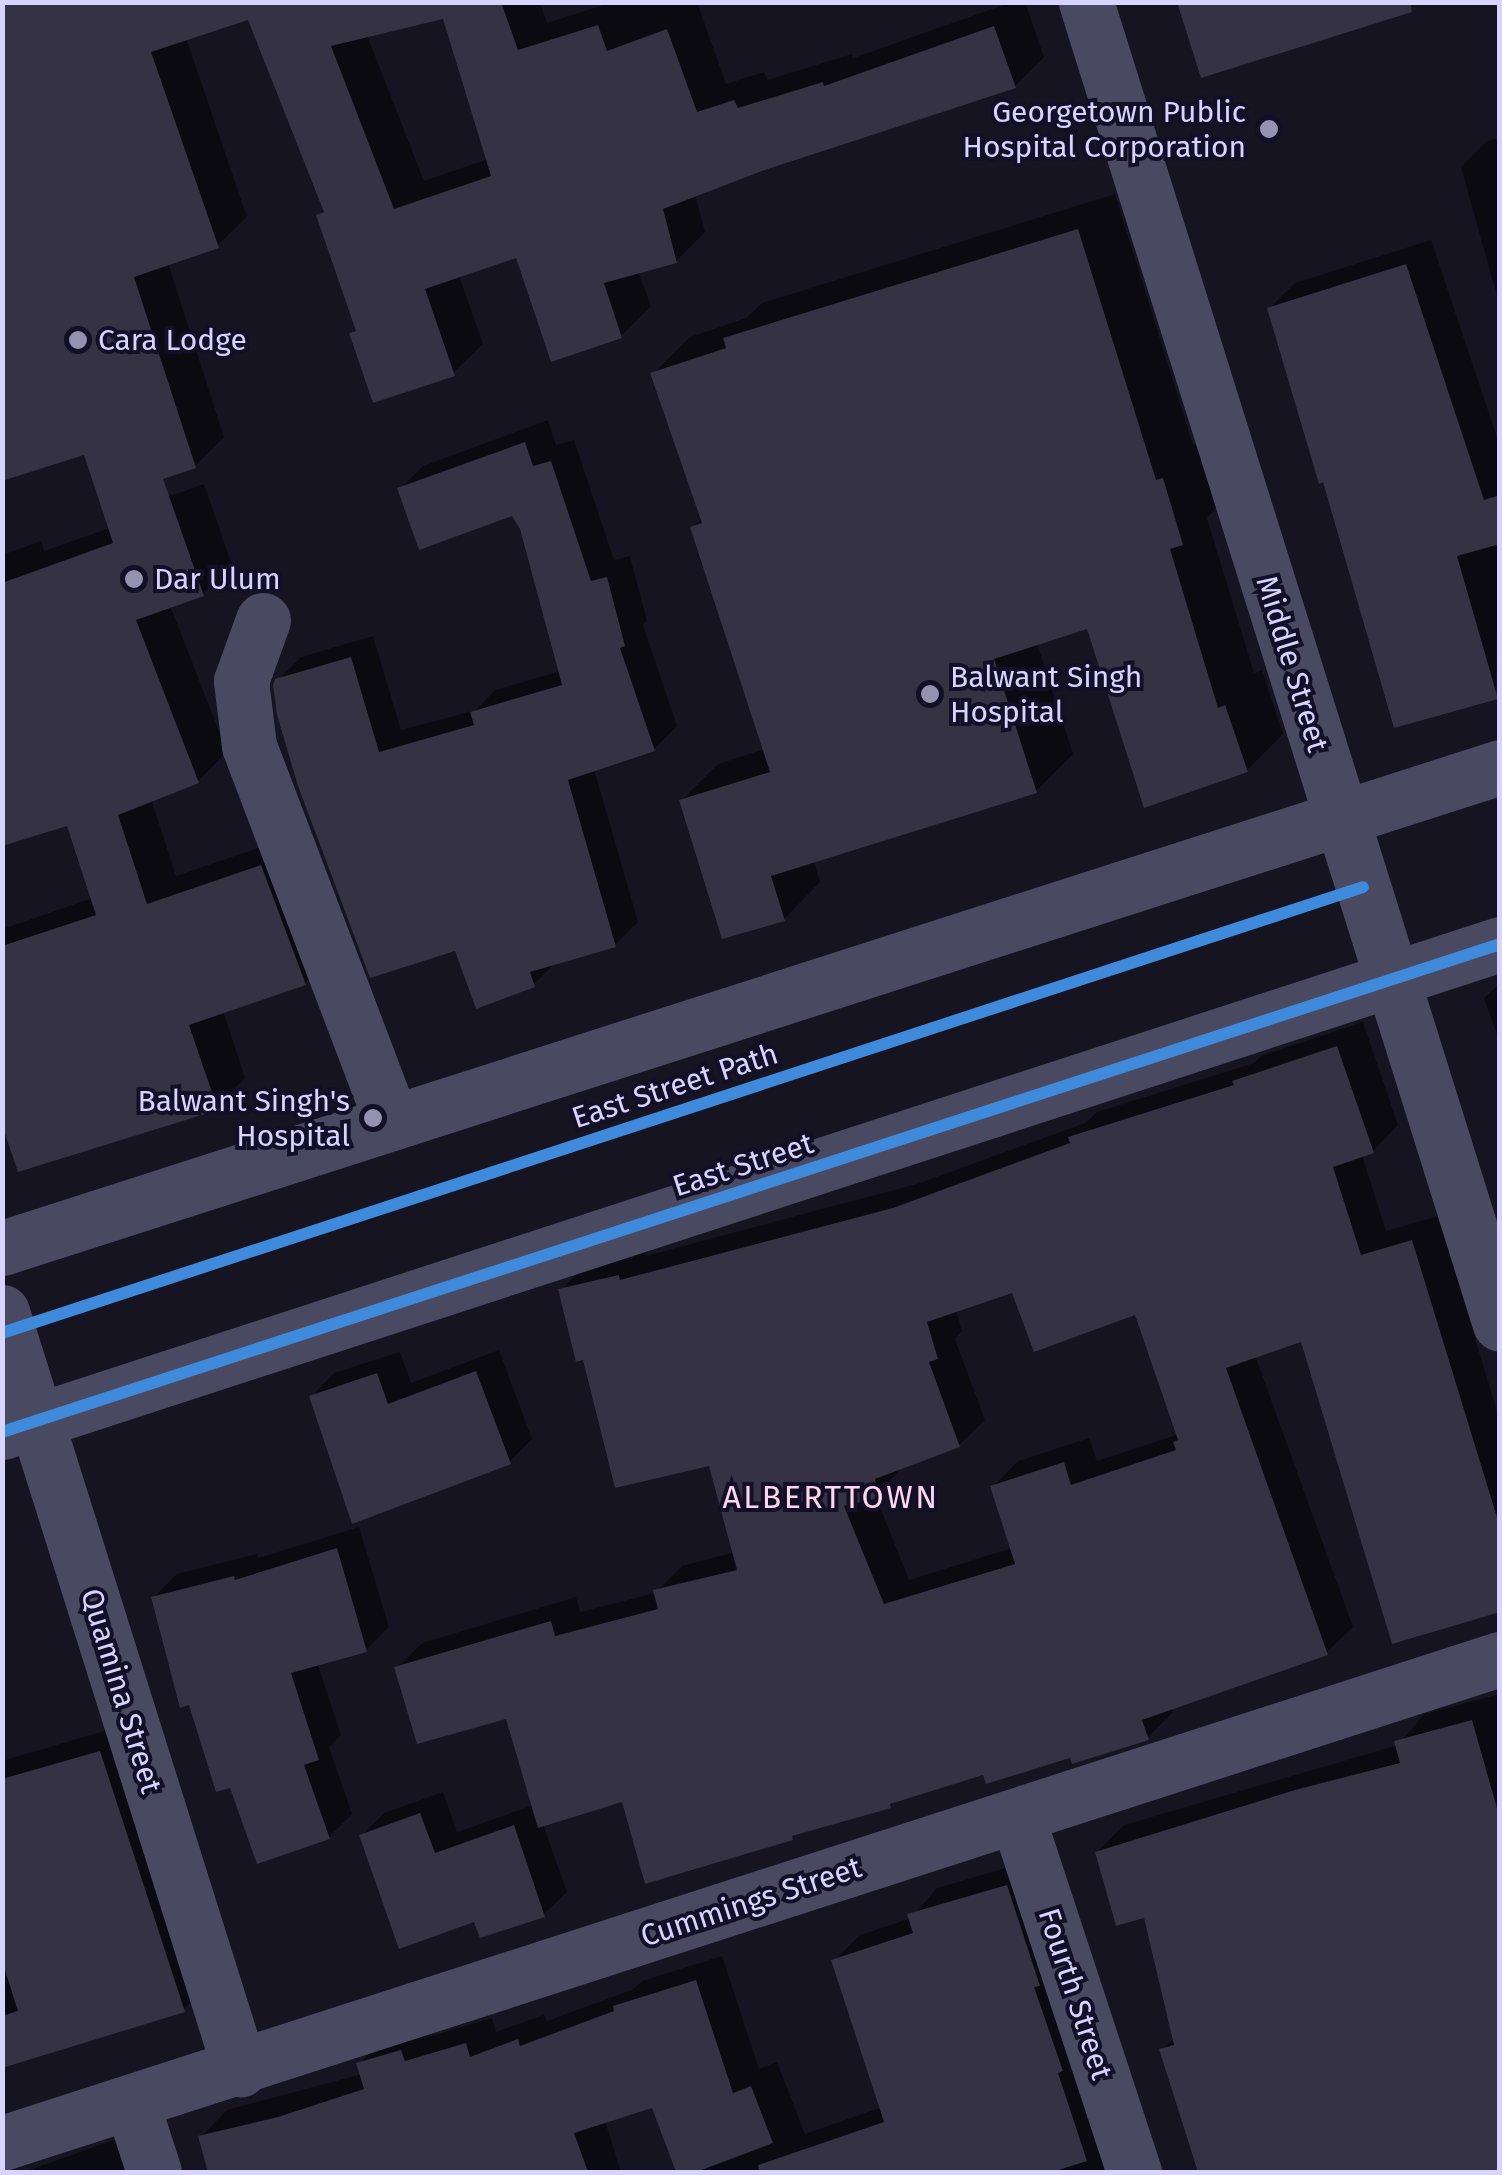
<!DOCTYPE html>
<style>
body{margin:0}
#map{position:relative;width:1502px;height:2175px;overflow:hidden;background:#161421;font-family:"Fira Sans",sans-serif}
div>[style]{position:absolute}
.shadow>*{inset:0;background:#0007}
.building>*{inset:0;background:#343243}
.minor>*{height:55px;margin:-27.5px;padding:0 27.5px;transform-origin:27.5px;border-radius:27.5px;background:#4a4962}
.cycleway>*{height:12px;margin:-6px;padding:0 6px;transform-origin:6px;border-radius:6px;background:#408adc}
.dots>*{width:28px;height:28px;translate:-50% -50%;box-sizing:border-box;border:5px solid #130f26;border-radius:50%}
span{translate:-50% -50%;white-space:nowrap;text-align:center;line-height:1.15;-webkit-text-stroke:8px #130f26;paint-order:stroke}
.poi-label{font-size:30px;color:#d9d4ff}
.right{translate:-100% -50%;text-align:right}
.left{translate:0 -50%;text-align:left}
.street-label{font-size:30px;color:#d9d4ff}
.neighbourhood-label{font-size:32px;color:#ffd6f0;letter-spacing:2.5px}
.frame{position:absolute;inset:0;border:5px solid #d9d4ff;pointer-events:none}
</style>
<div id="map">
<div class="shadow">
<div style="clip-path:polygon(evenodd,2px 2px,540px 2px,547px 23px,612px 2px,697px 2px,726px 84px,764px 72px,767px 80px,852px 54px,853px 58px,1012px 2px,1025px 2px,1044px 57px,1015px 86px,695px 194px,705px 232px,676px 261px,638px 271px,651px 306px,621px 336px,517px 255px,459px 275px,483px 344px,453px 373px,352px 334px,358px 328px,319px 215px,325px 209px,250px 16px,186px 38px,247px 217px,217px 246px,168px 263px,224px 437px,195px 466px,2px 2px,445px 16px,488px 159px,424px 181px,367px 35px,445px 16px)"></div>
<div style="clip-path:polygon(1500px 138px,1500px 307px,1461px 167px,1487px 141px)"></div>
<div style="clip-path:polygon(1115px 194px,1193px 445px,1199px 443px,1218px 506px,1207px 518px,1254px 673px,1262px 670px,1283px 734px,1247px 770px,1089px 626px,1037px 643px,1073px 754px,1036px 791px,814px 860px,820px 882px,784px 919px,682px 800px,718px 764px,765px 749px,693px 528px,702px 518px,653px 374px,690px 337px,746px 318px,762px 303px)"></div>
<div style="clip-path:polygon(1431px 240px,1500px 446px,1496px 696px,1325px 479px,1269px 309px,1295px 283px)"></div>
<div style="clip-path:polygon(548px 420px,556px 445px,574px 440px,614px 560px,630px 556px,647px 621px,643px 625px,677px 726px,654px 749px,594px 769px,638px 922px,615px 945px,556px 962px,533px 985px,456px 948px,277px 681px,301px 657px,373px 636px,401px 730px,476px 710px,495px 690px,561px 671px,522px 528px,513px 513px,400px 489px,423px 466px)"></div>
<div style="clip-path:polygon(204px 484px,232px 565px,203px 594px,170px 605px,227px 752px,198px 781px,151px 799px,176px 876px,290px 837px,334px 954px,305px 983px,223px 1011px,245px 1078px,216px 1107px,2px 1117px,2px 929px,93px 898px,69px 823px,2px 844px,2px 555px,41px 541px,44px 551px,127px 522px,142px 506px)"></div>
<div style="clip-path:polygon(1500px 983px,1500px 1043px,1484px 998px)"></div>
<div style="clip-path:polygon(evenodd,1363px 1022px,1398px 1125px,1373px 1151px,1362px 1155px,1386px 1231px,1438px 1216px,1500px 1421px,1500px 1609px,1303px 1338px,1255px 1355px,1353px 1627px,1327px 1652px,1172px 1707px,1173px 1712px,1148px 1737px,1072px 1755px,984px 1772px,624px 1799px,543px 1824px,567px 1892px,544px 1914px,476px 1919px,362px 1836px,384px 1813px,443px 1792px,457px 1832px,534px 1805px,508px 1716px,397px 1668px,422px 1643px,576px 1597px,580px 1612px,655px 1593px,682px 1566px,735px 1552px,711px 1463px,584px 1358px,561px 1290px,587px 1264px,645px 1251px,646px 1256px,920px 1183px,1085px 1123px,1097px 1112px,1254px 1063px,1261px 1056px,1363px 1022px,1014px 1289px,1137px 1312px,1179px 1434px,1097px 1461px,1089px 1438px,1018px 1461px,993px 1487px,1012px 1548px,909px 1580px,876px 1497px,903px 1466px,959px 1445px,985px 1420px,955px 1339px,962px 1331px,956px 1310px,1014px 1289px)"></div>
<div style="clip-path:polygon(499px 1350px,532px 1439px,509px 1462px,312px 1396px,334px 1373px,400px 1352px,411px 1383px)"></div>
<div style="clip-path:polygon(359px 1527px,389px 1627px,366px 1650px,318px 1665px,341px 1735px,329px 1747px,352px 1814px,329px 1837px,232px 1784px,154px 1597px,177px 1574px,257px 1554px,258px 1558px)"></div>
<div style="clip-path:polygon(1500px 1694px,1500px 2108px,1474px 2125px,1489px 2172px,1382px 2172px,1380px 2167px,1367px 2172px,1201px 2172px,1162px 2050px,1175px 2037px,1146px 1915px,1097px 1852px,1124px 1825px,1398px 1745px,1424px 1714px)"></div>
<div style="clip-path:polygon(128px 1724px,212px 1981px,184px 2009px,2px 2063px,2px 1761px)"></div>
<div style="clip-path:polygon(1033px 1860px,1125px 2172px,681px 2172px,653px 2105px,605px 2121px,621px 2172px,211px 2172px,201px 2137px,227px 2110px,362px 2074px,359px 2064px,385px 2037px,428px 2025px,431px 2036px,492px 2018px,496px 2032px,544px 2015px,547px 2021px,634px 1989px,642px 1981px,722px 1956px,759px 2069px,777px 2062px,805px 2134px,882px 2107px,834px 1961px,860px 1935px,911px 1918px,937px 1888px)"></div>
<div style="clip-path:polygon(122px 2137px,133px 2172px,24px 2172px)"></div>
</div>
<div class="building">
<div style="clip-path:polygon(evenodd,2px 2px,501px 2px,518px 50px,598px 25px,607px 51px,667px 29px,697px 112px,734px 100px,738px 108px,823px 82px,824px 86px,994px 26px,1016px 88px,762px 171px,663px 209px,677px 263px,604px 283px,622px 338px,551px 362px,516px 258px,425px 289px,455px 376px,373px 403px,349px 333px,356px 331px,316px 215px,324px 212px,248px 20px,151px 52px,219px 248px,134px 277px,196px 468px,163px 479px,204px 596px,136px 620px,199px 783px,118px 815px,147px 904px,261px 865px,306px 985px,189px 1025px,218px 1110px,18px 1172px,2px 1125px,2px 946px,96px 915px,67px 826px,2px 846px,2px 583px,113px 543px,84px 455px,2px 481px,2px 2px,443px 19px,491px 176px,394px 209px,331px 46px,443px 19px)"></div>
<div style="clip-path:polygon(1177px 2px,1410px 2px,1412px 12px,1201px 78px)"></div>
<div style="clip-path:polygon(1078px 229px,1156px 480px,1163px 478px,1183px 545px,1170px 549px,1218px 708px,1225px 705px,1248px 772px,1144px 808px,1087px 629px,994px 659px,1037px 793px,771px 876px,785px 921px,722px 939px,679px 800px,770px 772px,690px 527px,702px 523px,650px 373px,726px 348px,723px 338px)"></div>
<div style="clip-path:polygon(1406px 264px,1484px 500px,1500px 495px,1500px 544px,1457px 556px,1498px 699px,1394px 728px,1323px 482px,1319px 484px,1267px 308px)"></div>
<div style="clip-path:polygon(525px 442px,533px 466px,551px 461px,591px 581px,607px 577px,625px 646px,620px 648px,655px 751px,568px 780px,616px 947px,530px 972px,535px 987px,476px 1009px,455px 951px,370px 978px,298px 786px,277px 715px,273px 685px,275px 679px,351px 657px,379px 752px,474px 725px,470px 712px,562px 685px,520px 529px,512px 516px,419px 550px,397px 488px)"></div>
<div style="clip-path:polygon(evenodd,1337px 1046px,1374px 1153px,1333px 1167px,1361px 1255px,1412px 1240px,1500px 1527px,1500px 1612px,1392px 1644px,1301px 1342px,1226px 1368px,1328px 1655px,1142px 1720px,1149px 1740px,1072px 1764px,1070px 1758px,986px 1784px,983px 1775px,890px 1804px,891px 1808px,792px 1836px,793px 1840px,645px 1884px,622px 1802px,538px 1828px,506px 1719px,417px 1744px,394px 1667px,551px 1621px,555px 1636px,658px 1609px,653px 1590px,737px 1570px,709px 1466px,615px 1488px,583px 1360px,576px 1362px,558px 1289px,619px 1275px,620px 1280px,893px 1208px,1070px 1143px,1068px 1137px,1234px 1085px,1232px 1081px,1337px 1046px,1012px 1293px,1034px 1352px,1135px 1315px,1178px 1440px,1173px 1442px,1176px 1450px,1071px 1485px,1064px 1462px,990px 1486px,1015px 1564px,884px 1604px,844px 1506px,879px 1498px,875px 1479px,960px 1447px,929px 1362px,938px 1359px,927px 1322px,1012px 1293px)"></div>
<div style="clip-path:polygon(476px 1371px,511px 1464px,352px 1524px,309px 1396px,377px 1373px,388px 1404px)"></div>
<div style="clip-path:polygon(337px 1548px,367px 1652px,291px 1673px,319px 1760px,304px 1765px,330px 1839px,257px 1864px,230px 1788px,216px 1792px,189px 1705px,180px 1708px,151px 1597px,234px 1576px,235px 1580px)"></div>
<div style="clip-path:polygon(1472px 1720px,1500px 1819px,1500px 2172px,1198px 2172px,1159px 2049px,1174px 2045px,1144px 1918px,1116px 1926px,1095px 1852px,1295px 1790px,1400px 1763px,1394px 1741px)"></div>
<div style="clip-path:polygon(100px 1751px,185px 2012px,2px 2068px,2px 2016px,18px 2011px,2px 1961px,2px 1779px)"></div>
<div style="clip-path:polygon(420px 1813px,435px 1853px,514px 1825px,545px 1917px,480px 1938px,474px 1922px,399px 1949px,359px 1835px)"></div>
<div style="clip-path:polygon(1007px 1885px,1040px 1986px,1034px 1987px,1063px 2071px,1058px 2073px,1087px 2161px,1052px 2172px,759px 2172px,758px 2165px,884px 2122px,831px 1960px,913px 1933px,907px 1914px)"></div>
<div style="clip-path:polygon(696px 1980px,733px 2093px,751px 2086px,773px 2143px,696px 2172px,676px 2172px,652px 2108px,574px 2133px,588px 2172px,208px 2172px,198px 2136px,278px 2117px,364px 2089px,356px 2063px,401px 2050px,405px 2061px,466px 2043px,470px 2057px,518px 2039px,520px 2046px,614px 2011px,613px 2006px)"></div>
</div>
<div class="minor">
<div style="left:1086px;top:2px;width:1385px;rotate:72.61deg"></div>
<div style="left:263px;top:620px;width:65px;rotate:109.8deg"></div>
<div style="left:241px;top:681px;width:65px;rotate:83deg"></div>
<div style="left:249px;top:746px;width:403px;rotate:69.2deg"></div>
<div style="left:2px;top:1248px;width:1573px;rotate:-17.8deg"></div>
<div style="left:2px;top:1312px;width:794px;rotate:72.55deg"></div>
<div style="left:2px;top:1432px;width:1575px;rotate:-18.04deg"></div>
<div style="left:1017px;top:1816px;width:375px;rotate:71.8deg"></div>
<div style="left:132px;top:2104px;width:71px;rotate:72.1deg"></div>
<div style="left:2px;top:2143px;width:1574px;rotate:-17.91deg"></div>
</div>
<div class="cycleway">
<div style="left:2px;top:1333px;width:1432px;rotate:-18.14deg"></div>
<div style="left:2px;top:1432px;width:1575px;rotate:-18.04deg"></div>
</div>
<div class="dots">
<div style="left:1269px;top:129px;background:#9591b1"></div>
<div style="left:78px;top:340px;background:#9591b1"></div>
<div style="left:134px;top:579px;background:#9591b1"></div>
<div style="left:930px;top:694px;background:#9591b1"></div>
<div style="left:373px;top:1118px;background:#9591b1"></div>
</div>
<div class="poi-label">
<span class="right" style="left:1246px;top:129px">Georgetown Public<br>Hospital Corporation</span>
<span class="left" style="left:98px;top:340px">Cara Lodge</span>
<span class="left" style="left:154px;top:579px">Dar Ulum</span>
<span class="left" style="left:950px;top:694px">Balwant Singh<br>Hospital</span>
<span class="right" style="left:350px;top:1118px">Balwant Singh's<br>Hospital</span>
</div>
<div class="street-label">
<span style="left:1292px;top:664px;rotate:73deg">Middle Street</span>
<span style="left:675px;top:1086px;rotate:-18deg">East Street Path</span>
<span style="left:743px;top:1165px;rotate:-18deg">East Street</span>
<span style="left:121px;top:1691px;rotate:73deg">Quamina Street</span>
<span style="left:751px;top:1902px;rotate:-18deg">Cummings Street</span>
<span style="left:1075px;top:1994px;rotate:72deg">Fourth Street</span>
</div>
<div class="neighbourhood-label">
<span style="left:831px;top:1497px">ALBERTTOWN</span>
</div>
<div class="frame"></div>
</div>
